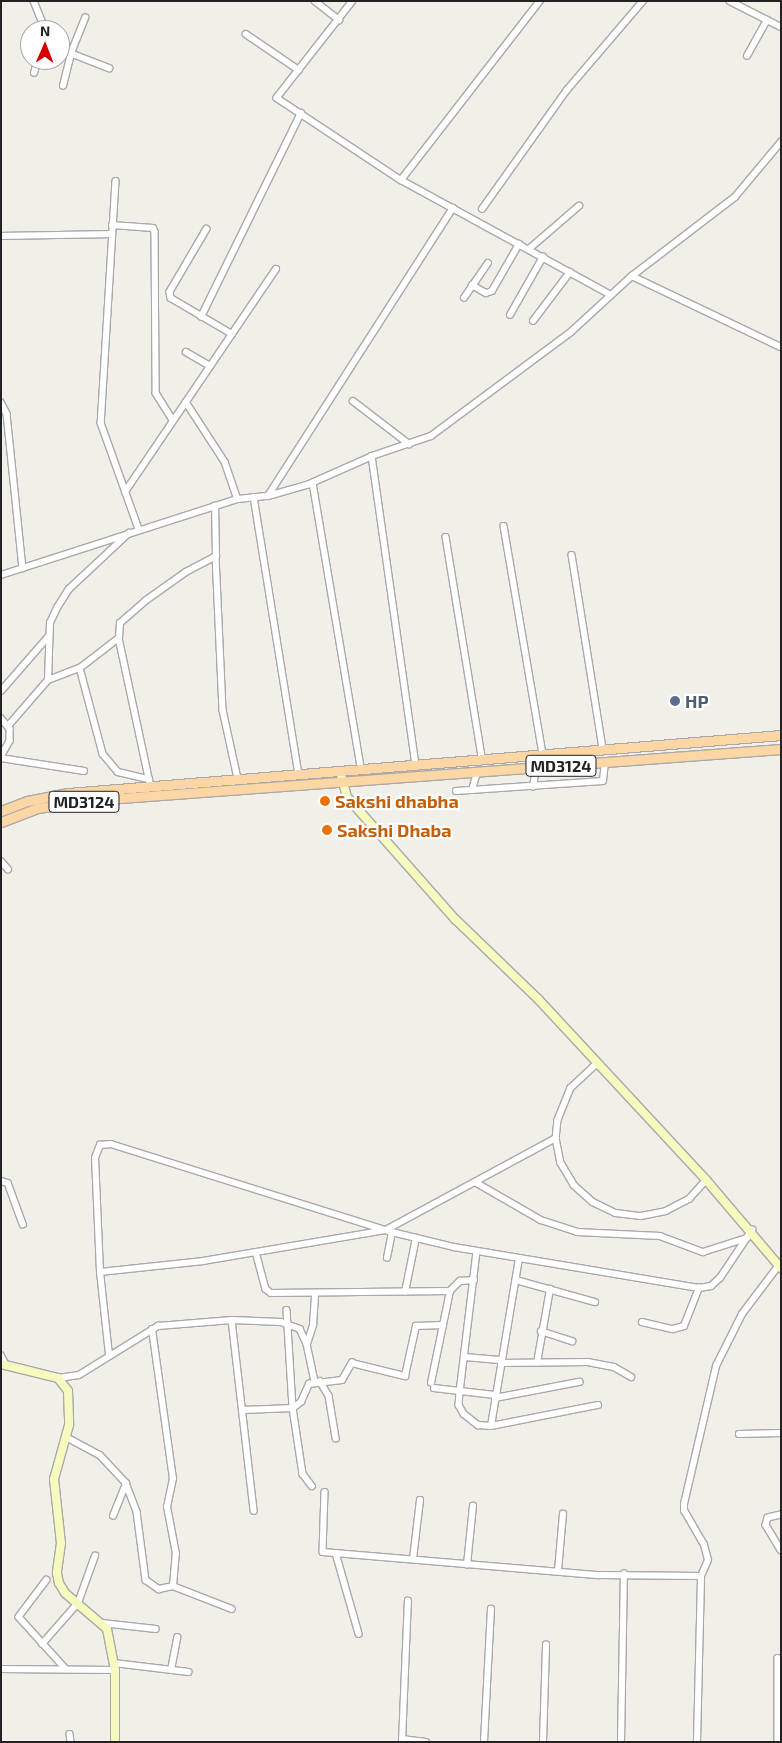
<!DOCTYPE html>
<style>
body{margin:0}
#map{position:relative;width:782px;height:1743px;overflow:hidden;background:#f2efe9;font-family:"Exo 2",sans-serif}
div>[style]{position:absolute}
.roads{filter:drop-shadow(1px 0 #a9a9a9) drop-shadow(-1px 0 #a9a9a9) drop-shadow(0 1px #a9a9a9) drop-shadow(0 -1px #a9a9a9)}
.street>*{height:5.5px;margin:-2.75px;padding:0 2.75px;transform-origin:2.75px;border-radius:2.75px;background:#fff}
.secondary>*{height:8px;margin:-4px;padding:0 4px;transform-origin:4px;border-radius:4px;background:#f7fabf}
.primary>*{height:9px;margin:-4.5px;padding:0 4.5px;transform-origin:4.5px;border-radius:4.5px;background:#fcd6a4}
.dots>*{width:14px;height:14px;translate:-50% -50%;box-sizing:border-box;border:2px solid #fff;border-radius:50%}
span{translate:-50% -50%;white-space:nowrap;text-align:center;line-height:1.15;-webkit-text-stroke:4.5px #fff;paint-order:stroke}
.shield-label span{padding:1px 4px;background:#fff;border:1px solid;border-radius:4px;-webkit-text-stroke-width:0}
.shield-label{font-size:16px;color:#222;font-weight:700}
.service-label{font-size:18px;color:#4e5e75;font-weight:700}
.left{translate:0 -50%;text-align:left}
.food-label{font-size:18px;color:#c56008;font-weight:700}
.frame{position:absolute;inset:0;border:2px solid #222;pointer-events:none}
.north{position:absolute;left:20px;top:20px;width:50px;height:50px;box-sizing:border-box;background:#fff;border:1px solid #a7a7a7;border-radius:50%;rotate:1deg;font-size:14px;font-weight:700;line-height:20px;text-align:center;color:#222}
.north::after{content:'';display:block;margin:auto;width:18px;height:22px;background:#d40000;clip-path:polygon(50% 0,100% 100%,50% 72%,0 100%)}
</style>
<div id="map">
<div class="roads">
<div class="street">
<div style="left:34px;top:1px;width:31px;rotate:68deg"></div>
<div style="left:315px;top:1px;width:31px;rotate:38deg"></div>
<div style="left:353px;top:1px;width:123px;rotate:128.1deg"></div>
<div style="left:277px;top:98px;width:149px;rotate:33.5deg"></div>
<div style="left:401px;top:180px;width:239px;rotate:28.7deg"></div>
<div style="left:730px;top:1px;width:57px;rotate:27deg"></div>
<div style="left:246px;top:34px;width:64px;rotate:34.2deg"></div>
<div style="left:60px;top:49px;width:53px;rotate:21.2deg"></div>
<div style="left:747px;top:56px;width:41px;rotate:-60.9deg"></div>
<div style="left:34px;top:73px;width:14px;rotate:-73deg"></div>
<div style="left:63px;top:86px;width:34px;rotate:-76deg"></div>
<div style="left:71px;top:53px;width:38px;rotate:-68deg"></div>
<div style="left:401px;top:180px;width:227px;rotate:-52.2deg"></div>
<div style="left:116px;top:181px;width:242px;rotate:93.5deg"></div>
<div style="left:101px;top:423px;width:113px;rotate:70.3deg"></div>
<div style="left:482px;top:209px;width:146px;rotate:-54.5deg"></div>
<div style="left:567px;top:90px;width:117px;rotate:-49.5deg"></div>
<div style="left:112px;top:225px;width:41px;rotate:4.2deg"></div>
<div style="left:153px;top:228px;width:4px;rotate:63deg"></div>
<div style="left:155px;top:232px;width:161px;rotate:89.6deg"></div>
<div style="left:156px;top:393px;width:32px;rotate:58deg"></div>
<div style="left:207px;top:229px;width:73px;rotate:120.4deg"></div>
<div style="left:170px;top:292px;width:6px;rotate:81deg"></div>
<div style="left:171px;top:298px;width:71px;rotate:30.5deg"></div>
<div style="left:1px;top:236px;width:111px;rotate:-1deg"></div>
<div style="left:529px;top:249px;width:66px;rotate:-40.7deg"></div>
<div style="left:632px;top:276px;width:165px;rotate:25.5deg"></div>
<div style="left:472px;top:285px;width:16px;rotate:30deg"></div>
<div style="left:486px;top:293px;width:6px;rotate:-18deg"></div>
<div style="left:492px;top:291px;width:54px;rotate:-60.1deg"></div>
<div style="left:464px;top:298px;width:42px;rotate:-55.6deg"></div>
<div style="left:510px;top:315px;width:67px;rotate:-60.4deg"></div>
<div style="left:201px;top:317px;width:227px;rotate:-63.9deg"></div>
<div style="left:533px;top:321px;width:61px;rotate:-52.9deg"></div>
<div style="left:186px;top:352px;width:28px;rotate:30deg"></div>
<div style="left:353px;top:401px;width:71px;rotate:37.5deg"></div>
<div style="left:1px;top:402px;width:13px;rotate:63deg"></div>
<div style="left:7px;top:414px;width:155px;rotate:84.1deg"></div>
<div style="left:186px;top:402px;width:72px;rotate:57deg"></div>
<div style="left:225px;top:462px;width:39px;rotate:71deg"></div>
<div style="left:372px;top:456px;width:311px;rotate:81.9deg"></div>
<div style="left:313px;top:483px;width:289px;rotate:80.4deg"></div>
<div style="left:125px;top:492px;width:269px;rotate:-55.9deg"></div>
<div style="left:268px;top:496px;width:342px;rotate:-57.3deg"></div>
<div style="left:254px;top:497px;width:281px;rotate:80.8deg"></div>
<div style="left:504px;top:526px;width:231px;rotate:80.3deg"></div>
<div style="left:446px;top:537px;width:224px;rotate:80.7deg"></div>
<div style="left:572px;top:555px;width:196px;rotate:80.9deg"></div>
<div style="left:216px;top:556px;width:154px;rotate:87.4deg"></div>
<div style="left:223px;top:710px;width:71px;rotate:77.7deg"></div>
<div style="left:1px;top:575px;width:249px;rotate:-17.8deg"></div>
<div style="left:238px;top:499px;width:30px;rotate:-6deg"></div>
<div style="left:268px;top:496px;width:41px;rotate:-15.8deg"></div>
<div style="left:307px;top:485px;width:71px;rotate:-24deg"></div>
<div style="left:372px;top:456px;width:62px;rotate:-18.7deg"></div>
<div style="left:431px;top:436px;width:174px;rotate:-36.6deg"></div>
<div style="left:571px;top:332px;width:83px;rotate:-42.6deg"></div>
<div style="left:632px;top:276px;width:130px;rotate:-37.5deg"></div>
<div style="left:735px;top:197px;width:72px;rotate:-50.1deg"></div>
<div style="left:119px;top:638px;width:152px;rotate:77.9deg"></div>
<div style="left:80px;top:668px;width:89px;rotate:75deg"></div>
<div style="left:103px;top:754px;width:23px;rotate:50deg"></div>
<div style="left:118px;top:772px;width:32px;rotate:13deg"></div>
<div style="left:48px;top:680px;width:57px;rotate:-88deg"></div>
<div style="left:50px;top:623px;width:17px;rotate:-65deg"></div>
<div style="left:57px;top:608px;width:22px;rotate:-58deg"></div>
<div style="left:69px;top:589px;width:82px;rotate:-43deg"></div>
<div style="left:1px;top:691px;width:73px;rotate:-48.9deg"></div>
<div style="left:1px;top:718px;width:14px;rotate:51deg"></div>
<div style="left:10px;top:729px;width:12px;rotate:90deg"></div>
<div style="left:10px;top:741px;width:18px;rotate:119deg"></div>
<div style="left:8px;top:726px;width:61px;rotate:-49deg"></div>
<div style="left:48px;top:680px;width:34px;rotate:-21deg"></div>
<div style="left:80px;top:668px;width:49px;rotate:-37.6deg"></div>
<div style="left:119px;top:638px;width:15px;rotate:-86deg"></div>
<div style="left:120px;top:623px;width:33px;rotate:-41deg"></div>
<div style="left:145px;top:601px;width:50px;rotate:-35.3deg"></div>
<div style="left:186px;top:572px;width:34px;rotate:-28deg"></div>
<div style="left:216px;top:556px;width:50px;rotate:-91.1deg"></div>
<div style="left:1px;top:758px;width:84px;rotate:8.9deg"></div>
<div style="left:533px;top:787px;width:19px;rotate:-81deg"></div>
<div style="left:472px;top:790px;width:18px;rotate:-74deg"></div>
<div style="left:456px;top:791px;width:147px;rotate:-3.9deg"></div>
<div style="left:603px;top:781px;width:19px;rotate:-84deg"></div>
<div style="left:1px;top:861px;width:11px;rotate:49deg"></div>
<div style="left:596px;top:1065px;width:34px;rotate:137deg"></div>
<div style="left:571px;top:1088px;width:35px;rotate:112deg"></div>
<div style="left:558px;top:1120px;width:18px;rotate:96deg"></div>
<div style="left:556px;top:1138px;width:25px;rotate:79deg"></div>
<div style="left:561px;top:1163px;width:26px;rotate:59deg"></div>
<div style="left:574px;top:1185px;width:25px;rotate:42deg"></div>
<div style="left:593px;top:1202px;width:25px;rotate:26deg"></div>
<div style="left:616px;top:1213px;width:25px;rotate:7deg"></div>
<div style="left:641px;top:1216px;width:25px;rotate:-11deg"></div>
<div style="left:666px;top:1211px;width:26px;rotate:-28deg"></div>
<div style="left:689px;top:1199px;width:25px;rotate:-48deg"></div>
<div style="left:1px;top:1181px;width:7px;rotate:16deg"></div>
<div style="left:8px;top:1183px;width:44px;rotate:69.9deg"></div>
<div style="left:475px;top:1182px;width:76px;rotate:29.9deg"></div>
<div style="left:541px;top:1220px;width:38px;rotate:18deg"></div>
<div style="left:577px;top:1232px;width:83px;rotate:2.8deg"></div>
<div style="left:660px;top:1236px;width:46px;rotate:20.4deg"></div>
<div style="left:703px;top:1252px;width:46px;rotate:-17.7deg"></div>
<div style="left:256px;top:1252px;width:38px;rotate:75deg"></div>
<div style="left:266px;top:1289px;width:6px;rotate:39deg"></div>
<div style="left:271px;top:1293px;width:179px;rotate:-0.6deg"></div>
<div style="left:477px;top:1252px;width:141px;rotate:96.9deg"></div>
<div style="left:460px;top:1392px;width:13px;rotate:94deg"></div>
<div style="left:459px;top:1405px;width:10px;rotate:61deg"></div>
<div style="left:464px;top:1414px;width:18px;rotate:38deg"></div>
<div style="left:478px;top:1425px;width:13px;rotate:4deg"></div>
<div style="left:491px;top:1426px;width:109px;rotate:-11.1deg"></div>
<div style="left:387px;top:1258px;width:26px;rotate:-79deg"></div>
<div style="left:100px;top:1272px;width:104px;rotate:-6.1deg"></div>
<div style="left:203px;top:1261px;width:186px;rotate:-9.6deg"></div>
<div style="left:386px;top:1230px;width:193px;rotate:-28.4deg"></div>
<div style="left:516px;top:1280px;width:82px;rotate:15.6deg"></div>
<div style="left:405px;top:1292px;width:55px;rotate:-78.5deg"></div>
<div style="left:287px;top:1310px;width:98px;rotate:86.5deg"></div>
<div style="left:293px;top:1408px;width:67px;rotate:81.4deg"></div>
<div style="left:303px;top:1474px;width:15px;rotate:53deg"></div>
<div style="left:232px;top:1320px;width:192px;rotate:83.4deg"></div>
<div style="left:642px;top:1322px;width:32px;rotate:13deg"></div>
<div style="left:673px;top:1329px;width:11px;rotate:-15deg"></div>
<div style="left:684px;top:1326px;width:41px;rotate:-68.5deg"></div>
<div style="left:541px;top:1331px;width:33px;rotate:18deg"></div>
<div style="left:307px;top:1344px;width:20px;rotate:-72deg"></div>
<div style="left:313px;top:1325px;width:31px;rotate:-86deg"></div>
<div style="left:1px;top:1355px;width:11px;rotate:63deg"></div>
<div style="left:109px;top:1355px;width:83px;rotate:-96.2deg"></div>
<div style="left:100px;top:1272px;width:114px;rotate:-92.5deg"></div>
<div style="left:95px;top:1158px;width:14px;rotate:-69deg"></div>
<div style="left:100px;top:1145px;width:11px;rotate:-5deg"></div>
<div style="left:111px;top:1144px;width:294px;rotate:17.4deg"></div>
<div style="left:392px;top:1232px;width:64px;rotate:13.6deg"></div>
<div style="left:454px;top:1247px;width:248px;rotate:9.5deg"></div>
<div style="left:699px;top:1288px;width:12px;rotate:-9deg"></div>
<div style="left:711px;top:1286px;width:12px;rotate:-42deg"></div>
<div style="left:720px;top:1278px;width:58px;rotate:-56.3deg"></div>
<div style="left:465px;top:1357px;width:37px;rotate:5deg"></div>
<div style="left:501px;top:1363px;width:87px;rotate:-0.7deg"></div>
<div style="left:588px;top:1362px;width:26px;rotate:11deg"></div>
<div style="left:614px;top:1367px;width:20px;rotate:30deg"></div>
<div style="left:537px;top:1363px;width:75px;rotate:-80deg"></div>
<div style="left:58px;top:1378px;width:21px;rotate:-8deg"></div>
<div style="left:79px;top:1375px;width:93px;rotate:-31.8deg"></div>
<div style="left:158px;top:1326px;width:74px;rotate:-4.6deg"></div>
<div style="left:232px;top:1320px;width:49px;rotate:2.3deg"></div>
<div style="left:281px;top:1322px;width:20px;rotate:20deg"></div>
<div style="left:300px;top:1329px;width:17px;rotate:65deg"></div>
<div style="left:307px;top:1344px;width:38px;rotate:78deg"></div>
<div style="left:320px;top:1381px;width:17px;rotate:59deg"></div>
<div style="left:329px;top:1396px;width:43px;rotate:80.5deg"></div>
<div style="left:431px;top:1383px;width:94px;rotate:-78.3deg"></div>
<div style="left:450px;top:1291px;width:14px;rotate:-45deg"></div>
<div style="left:460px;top:1281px;width:14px;rotate:-4deg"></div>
<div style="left:434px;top:1388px;width:61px;rotate:6.5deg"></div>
<div style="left:495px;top:1398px;width:86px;rotate:-10.8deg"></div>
<div style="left:243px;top:1410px;width:50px;rotate:-2.3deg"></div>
<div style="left:293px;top:1408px;width:10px;rotate:-37deg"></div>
<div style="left:301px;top:1402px;width:20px;rotate:-66deg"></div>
<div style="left:309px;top:1384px;width:33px;rotate:-7deg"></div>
<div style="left:342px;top:1380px;width:20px;rotate:-60deg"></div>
<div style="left:352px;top:1363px;width:55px;rotate:13.8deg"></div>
<div style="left:405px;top:1376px;width:51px;rotate:-77.6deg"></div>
<div style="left:416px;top:1326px;width:27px;rotate:-2deg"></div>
<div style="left:491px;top:1426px;width:169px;rotate:-80.5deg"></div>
<div style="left:739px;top:1434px;width:42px;rotate:-1.4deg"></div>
<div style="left:66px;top:1437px;width:38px;rotate:28deg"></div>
<div style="left:100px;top:1455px;width:38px;rotate:47deg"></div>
<div style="left:126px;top:1483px;width:31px;rotate:69deg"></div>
<div style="left:137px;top:1512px;width:69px;rotate:82.5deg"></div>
<div style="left:146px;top:1580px;width:16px;rotate:35deg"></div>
<div style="left:159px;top:1589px;width:14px;rotate:-12deg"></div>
<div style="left:173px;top:1586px;width:32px;rotate:-85deg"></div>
<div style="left:176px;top:1554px;width:48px;rotate:-100.8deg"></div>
<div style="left:167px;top:1507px;width:29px;rotate:-78deg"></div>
<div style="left:173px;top:1479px;width:151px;rotate:-98deg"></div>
<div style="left:325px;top:1492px;width:60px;rotate:91.9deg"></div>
<div style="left:323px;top:1552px;width:277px;rotate:4.8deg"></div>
<div style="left:599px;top:1575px;width:102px;rotate:0.6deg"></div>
<div style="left:781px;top:1515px;width:13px;rotate:167deg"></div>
<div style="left:768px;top:1518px;width:7px;rotate:106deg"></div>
<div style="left:766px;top:1525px;width:29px;rotate:59deg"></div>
<div style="left:113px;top:1516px;width:35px;rotate:-68deg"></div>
<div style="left:336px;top:1553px;width:84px;rotate:74.1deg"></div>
<div style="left:413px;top:1559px;width:59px;rotate:-83.2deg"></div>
<div style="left:467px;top:1565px;width:59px;rotate:-84.2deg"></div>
<div style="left:558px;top:1571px;width:57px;rotate:-85deg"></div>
<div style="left:47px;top:1580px;width:46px;rotate:127.1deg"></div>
<div style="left:19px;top:1617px;width:70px;rotate:47.9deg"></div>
<div style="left:173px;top:1586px;width:63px;rotate:21.3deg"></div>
<div style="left:102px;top:1623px;width:54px;rotate:6.3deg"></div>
<div style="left:42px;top:1644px;width:55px;rotate:-48.7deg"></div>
<div style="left:78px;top:1603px;width:50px;rotate:-70.1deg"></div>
<div style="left:778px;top:1658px;width:84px;rotate:90deg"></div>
<div style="left:114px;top:1663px;width:75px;rotate:6.9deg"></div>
<div style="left:1px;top:1669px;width:114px;rotate:0.5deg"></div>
<div style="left:171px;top:1670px;width:33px;rotate:-79deg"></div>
<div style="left:70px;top:1734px;width:8px;rotate:83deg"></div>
<div style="left:402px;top:1739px;width:24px;rotate:7deg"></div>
<div style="left:402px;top:1742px;width:141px;rotate:-87.6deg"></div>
<div style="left:484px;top:1742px;width:133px;rotate:-87deg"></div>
<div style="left:543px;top:1742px;width:97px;rotate:-88.2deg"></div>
<div style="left:621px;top:1742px;width:168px;rotate:-89deg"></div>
<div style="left:697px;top:1742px;width:166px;rotate:-88.6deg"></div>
<div style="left:701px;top:1576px;width:17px;rotate:-66deg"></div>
<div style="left:708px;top:1560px;width:16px;rotate:-105deg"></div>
<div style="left:704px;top:1545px;width:39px;rotate:-120deg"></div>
<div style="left:684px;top:1511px;width:7px;rotate:-90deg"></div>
<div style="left:684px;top:1504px;width:142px;rotate:-76.9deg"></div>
<div style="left:716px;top:1366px;width:58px;rotate:-63.4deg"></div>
<div style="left:742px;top:1314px;width:61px;rotate:-52.9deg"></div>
</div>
<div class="secondary">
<div style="left:340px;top:771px;width:27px;rotate:75deg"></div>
<div style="left:347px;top:797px;width:164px;rotate:48.5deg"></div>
<div style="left:456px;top:920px;width:114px;rotate:43.9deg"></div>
<div style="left:538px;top:999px;width:247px;rotate:47.1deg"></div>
<div style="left:706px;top:1180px;width:116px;rotate:49.6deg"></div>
<div style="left:1px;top:1364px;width:59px;rotate:13.8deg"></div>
<div style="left:58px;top:1378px;width:16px;rotate:52deg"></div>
<div style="left:68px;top:1391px;width:34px;rotate:88deg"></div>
<div style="left:69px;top:1425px;width:56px;rotate:105.5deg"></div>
<div style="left:54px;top:1479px;width:64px;rotate:83.8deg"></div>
<div style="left:61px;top:1543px;width:30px;rotate:98deg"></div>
<div style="left:57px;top:1573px;width:10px;rotate:79deg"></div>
<div style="left:59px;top:1583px;width:12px;rotate:59deg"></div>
<div style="left:65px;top:1593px;width:55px;rotate:40.6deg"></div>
<div style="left:107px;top:1629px;width:42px;rotate:79deg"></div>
<div style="left:115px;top:1670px;width:72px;rotate:90deg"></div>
</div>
<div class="primary">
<div style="left:1px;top:811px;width:28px;rotate:-21deg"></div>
<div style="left:27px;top:801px;width:42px;rotate:-11deg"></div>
<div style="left:68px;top:793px;width:715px;rotate:-4.65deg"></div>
<div style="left:1px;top:822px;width:39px;rotate:-21deg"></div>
<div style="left:37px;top:808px;width:71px;rotate:-7.3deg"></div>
<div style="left:107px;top:799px;width:676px;rotate:-4.24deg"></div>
</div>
</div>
<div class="dots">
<div style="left:675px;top:701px;background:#5c6f8a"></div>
<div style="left:325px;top:801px;background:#e8710a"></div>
<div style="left:327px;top:830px;background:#e8710a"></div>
</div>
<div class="shield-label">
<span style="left:561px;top:766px">MD3124</span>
<span style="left:84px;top:802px">MD3124</span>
</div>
<div class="service-label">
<span class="left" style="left:685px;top:701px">HP</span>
</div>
<div class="food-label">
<span class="left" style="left:335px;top:801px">Sakshi dhabha</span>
<span class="left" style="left:337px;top:830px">Sakshi Dhaba</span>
</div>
<div class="frame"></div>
<div class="north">N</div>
</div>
